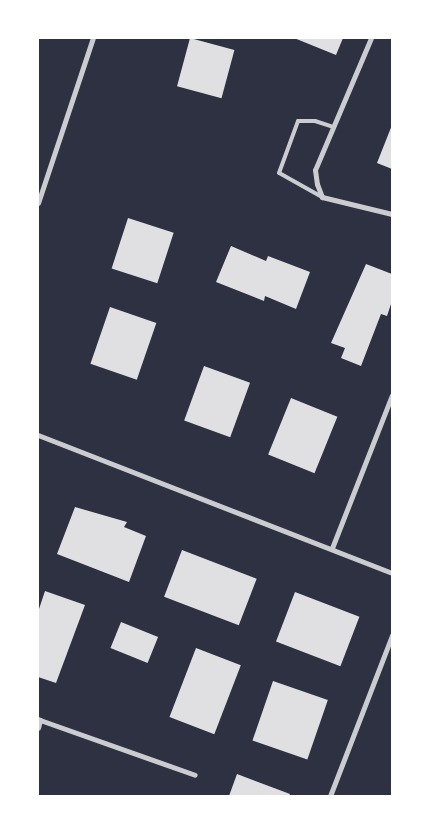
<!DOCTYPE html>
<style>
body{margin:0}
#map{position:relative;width:430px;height:834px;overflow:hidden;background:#2d3142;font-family:"PT Sans Narrow",sans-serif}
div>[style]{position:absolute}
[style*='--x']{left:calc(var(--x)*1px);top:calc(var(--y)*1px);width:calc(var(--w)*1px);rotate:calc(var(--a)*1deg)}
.building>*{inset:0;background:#e0e0e3;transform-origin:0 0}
.service>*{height:4px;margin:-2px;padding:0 2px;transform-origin:2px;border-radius:2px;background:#caccd0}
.minor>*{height:5px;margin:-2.5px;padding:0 2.5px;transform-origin:2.5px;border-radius:2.5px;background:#caccd0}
span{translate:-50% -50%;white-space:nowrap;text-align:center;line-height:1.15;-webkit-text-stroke:4px #fff;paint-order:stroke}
.frame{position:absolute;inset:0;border:39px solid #fff;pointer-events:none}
</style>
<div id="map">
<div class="building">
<i style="left:190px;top:38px;width:46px;height:50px;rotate:15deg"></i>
<i style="clip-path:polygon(294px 38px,343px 38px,336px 55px)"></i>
<i style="clip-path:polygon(392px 125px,392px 169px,377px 163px)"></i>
<i style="left:128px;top:218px;width:48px;height:53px;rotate:18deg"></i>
<i style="clip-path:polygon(231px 246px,266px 261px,268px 256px,310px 272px,296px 309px,265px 296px,264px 301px,216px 282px)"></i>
<i style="clip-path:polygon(366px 264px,392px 274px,392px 301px,387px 316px,381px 314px,361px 366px,341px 358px,345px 348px,331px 343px)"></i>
<i style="left:110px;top:307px;width:49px;height:60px;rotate:19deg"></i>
<i style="left:204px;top:366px;width:49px;height:58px;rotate:20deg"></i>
<i style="left:291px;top:398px;width:50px;height:61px;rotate:22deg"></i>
<i style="clip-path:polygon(75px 507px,127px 522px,124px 527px,146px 536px,129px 582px,57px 554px)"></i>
<i style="left:182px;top:550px;width:80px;height:50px;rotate:21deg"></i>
<i style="clip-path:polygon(45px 591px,85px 605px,56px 683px,38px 677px,38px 612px)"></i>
<i style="left:295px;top:592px;width:69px;height:53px;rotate:21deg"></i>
<i style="left:121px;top:622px;width:40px;height:28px;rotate:22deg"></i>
<i style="left:196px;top:648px;width:48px;height:74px;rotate:21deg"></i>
<i style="left:273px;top:681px;width:58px;height:63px;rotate:19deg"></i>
<i style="clip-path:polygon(237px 774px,290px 794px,289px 796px,229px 796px)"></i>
</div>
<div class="service">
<i style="--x:322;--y:197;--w:49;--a:-150.8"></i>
<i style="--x:279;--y:173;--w:55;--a:-69.9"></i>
<i style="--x:298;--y:121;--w:17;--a:0"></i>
<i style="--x:315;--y:121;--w:19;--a:18"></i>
</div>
<div class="minor">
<i style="--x:371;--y:38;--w:143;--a:113"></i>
<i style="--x:315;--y:170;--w:14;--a:82"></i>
<i style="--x:317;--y:184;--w:14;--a:69"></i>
<i style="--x:322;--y:197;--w:72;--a:13.7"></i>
<i style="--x:38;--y:203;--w:174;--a:-71.6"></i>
<i style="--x:38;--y:435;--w:380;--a:21.3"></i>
<i style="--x:332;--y:548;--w:164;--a:-68.6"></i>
<i style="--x:38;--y:719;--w:2;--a:27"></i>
<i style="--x:40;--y:720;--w:8;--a:104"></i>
<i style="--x:40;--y:720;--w:164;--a:19.5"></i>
<i style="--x:330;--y:796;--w:173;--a:-68.9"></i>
</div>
<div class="frame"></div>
</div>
